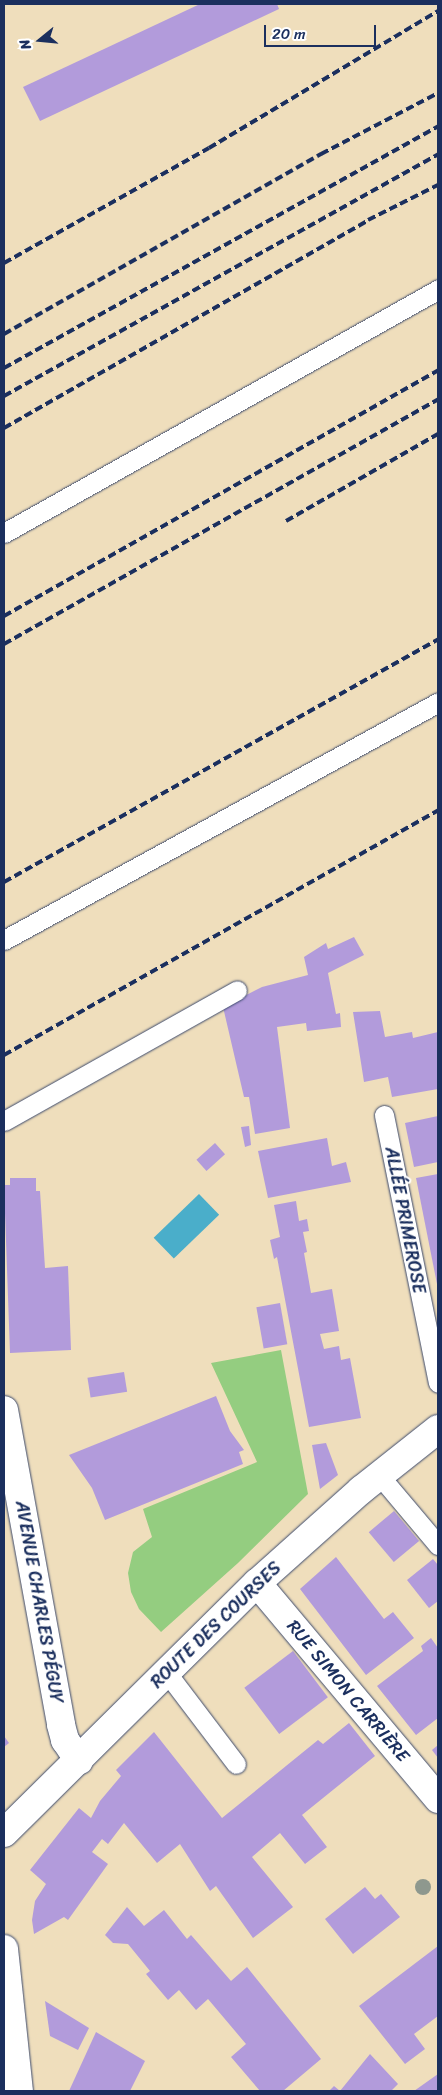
<!DOCTYPE html>
<meta charset="utf-8">
<style>
body{margin:0}
#map{position:relative;width:442px;height:2095px;overflow:hidden;background:#efdebc;font-family:Sriracha,sans-serif}
div>[style]{position:absolute}
[style*='--x']{left:calc(var(--x)*1px);top:calc(var(--y)*1px);width:calc(var(--w)*1px);rotate:calc(var(--a)*1deg)}
.green>*{inset:0;background:#94cd80}
.water>*{inset:0;background:#4aaeca;transform-origin:0 0}
.building>*{inset:0;background:#b29bdb;transform-origin:0 0}
.roads{filter:drop-shadow(0 0 1px #3b496c) drop-shadow(0 0 1px #3b496c)}
.lane>*{height:19px;margin:-9.5px;padding:0 9.5px;transform-origin:9.5px;border-radius:9.5px;background:#fff}
.street>*{height:28px;margin:-14px;padding:0 14px;transform-origin:14px;border-radius:14px;background:#fff}
.secondary>*{height:28px;margin:-14px;padding:0 14px;transform-origin:14px;border-radius:14px;background:#fff}
.rail>*{height:4px;margin-top:-2px;transform-origin:0;background:repeating-linear-gradient(90deg,#1b2f5e 0 8px,transparent 0 12px)}
.trees>*{width:16px;height:16px;margin:-8px;border-radius:50%;background:#8e988e}
span{translate:-50% -50%;white-space:nowrap;text-align:center;line-height:1.15;-webkit-text-stroke:4px #fff;paint-order:stroke}
.street-label{font-size:18px;color:#1b2f5e}
.frame{position:absolute;inset:0;border:5px solid #1b2f5e;pointer-events:none}
.north{position:absolute;left:15px;top:15px;width:50px;height:50px;-webkit-text-stroke:4px #fff;paint-order:stroke;rotate:253deg;font-size:14px;font-weight:700;line-height:20px;text-align:center;color:#1b2f5e}
.north::after{content:'';display:block;margin:auto;width:18px;height:22px;background:#1b2f5e;clip-path:polygon(50% 0,100% 100%,50% 72%,0 100%)}
.scale{position:absolute;left:264px;top:25px;width:112px;height:22px;box-sizing:border-box;border:2px solid #1b2f5e;border-top:0;padding-left:6px;font-size:15px;line-height:18px;white-space:nowrap;color:#1b2f5e;-webkit-text-stroke:4px #fff;paint-order:stroke}
</style>
<div id="map">
<div class="green">
<i style="clip-path:polygon(281px 1350px,308px 1494px,238px 1563px,161px 1632px,139px 1609px,131px 1592px,128px 1573px,133px 1552px,152px 1537px,143px 1509px,257px 1462px,211px 1363px)"></i>
</div>
<div class="water">
<i style="left:199px;top:1194px;width:29px;height:63px;rotate:46deg"></i>
</div>
<div class="building">
<i style="clip-path:polygon(200px 4px,277px 4px,279px 9px,40px 121px,23px 87px)"></i>
<i style="clip-path:polygon(354px 937px,364px 955px,328px 973px,336px 1014px,340px 1013px,341px 1027px,307px 1031px,306px 1023px,277px 1027px,290px 1128px,255px 1134px,249px 1097px,244px 1097px,223px 1007px,262px 987px,308px 975px,304px 957px,326px 943px,328px 949px)"></i>
<i style="clip-path:polygon(380px 1011px,385px 1037px,412px 1032px,413px 1038px,438px 1032px,438px 1089px,392px 1097px,388px 1077px,364px 1082px,353px 1012px)"></i>
<i style="clip-path:polygon(438px 1116px,438px 1162px,414px 1167px,405px 1123px)"></i>
<i style="clip-path:polygon(249px 1126px,251px 1145px,245px 1147px,241px 1127px)"></i>
<i style="clip-path:polygon(327px 1138px,332px 1166px,346px 1162px,351px 1182px,268px 1198px,258px 1151px)"></i>
<i style="left:215px;top:1143px;width:15px;height:25px;rotate:48deg"></i>
<i style="clip-path:polygon(438px 1174px,438px 1284px,437px 1284px,416px 1178px)"></i>
<i style="clip-path:polygon(10px 1178px,36px 1178px,36px 1191px,40px 1191px,45px 1268px,68px 1266px,71px 1350px,10px 1353px,4px 1185px,10px 1185px)"></i>
<i style="clip-path:polygon(296px 1201px,299px 1221px,307px 1219px,309px 1231px,303px 1232px,307px 1252px,304px 1253px,311px 1293px,332px 1289px,339px 1331px,320px 1334px,324px 1349px,339px 1346px,341px 1360px,350px 1358px,361px 1418px,309px 1427px,277px 1257px,274px 1259px,270px 1240px,280px 1237px,274px 1205px)"></i>
<i style="left:280px;top:1303px;width:42px;height:24px;rotate:80deg"></i>
<i style="left:124px;top:1372px;width:20px;height:37px;rotate:81deg"></i>
<i style="clip-path:polygon(216px 1396px,230px 1431px,244px 1450px,239px 1452px,243px 1464px,105px 1520px,92px 1488px,69px 1455px)"></i>
<i style="clip-path:polygon(326px 1443px,338px 1475px,320px 1489px,312px 1445px)"></i>
<i style="left:394px;top:1511px;width:39px;height:33px;rotate:50deg"></i>
<i style="clip-path:polygon(336px 1557px,384px 1619px,393px 1612px,414px 1638px,366px 1675px,300px 1589px)"></i>
<i style="clip-path:polygon(433px 1559px,438px 1565px,438px 1601px,429px 1608px,407px 1580px)"></i>
<i style="clip-path:polygon(431px 1638px,438px 1648px,438px 1718px,416px 1735px,377px 1686px,423px 1651px,421px 1646px)"></i>
<i style="left:293px;top:1651px;width:58px;height:61px;rotate:53deg"></i>
<i style="clip-path:polygon(349px 1723px,375px 1756px,302px 1815px,327px 1847px,305px 1864px,280px 1833px,252px 1857px,293px 1907px,253px 1938px,216px 1886px,210px 1891px,180px 1844px,157px 1863px,124px 1823px,108px 1844px,102px 1839px,92px 1852px,108px 1864px,68px 1920px,64px 1917px,34px 1934px,32px 1920px,35px 1901px,46px 1884px,30px 1870px,79px 1808px,91px 1818px,100px 1801px,121px 1776px,116px 1770px,154px 1732px,222px 1818px,318px 1740px,323px 1744px)"></i>
<i style="clip-path:polygon(4px 1736px,9px 1743px,4px 1747px)"></i>
<i style="clip-path:polygon(438px 1745px,438px 1758px,432px 1750px)"></i>
<i style="clip-path:polygon(365px 1887px,375px 1899px,381px 1894px,400px 1917px,353px 1954px,325px 1919px)"></i>
<i style="clip-path:polygon(127px 1907px,144px 1926px,164px 1910px,187px 1939px,191px 1935px,231px 1981px,247px 1967px,321px 2059px,283px 2091px,260px 2091px,231px 2057px,246px 2044px,208px 1999px,196px 2010px,179px 1990px,168px 2000px,146px 1974px,150px 1971px,128px 1944px,113px 1943px,105px 1935px)"></i>
<i style="clip-path:polygon(438px 1946px,438px 2016px,414px 2034px,425px 2049px,405px 2064px,359px 2006px)"></i>
<i style="clip-path:polygon(45px 2001px,89px 2028px,78px 2050px,50px 2036px)"></i>
<i style="clip-path:polygon(96px 2032px,145px 2061px,130px 2091px,69px 2091px)"></i>
<i style="clip-path:polygon(370px 2054px,398px 2084px,391px 2091px,329px 2091px,334px 2086px,340px 2091px)"></i>
<i style="clip-path:polygon(438px 2074px,438px 2091px,414px 2091px)"></i>
</div>
<div class="roads">
<div class="lane">
<i style="--x:4;--y:533;--w:498;--a:-29.3"></i>
<i style="--x:4;--y:940;--w:495;--a:-28.7"></i>
<i style="--x:384;--y:1115;--w:273;--a:78.6"></i>
<i style="--x:4;--y:1121;--w:267;--a:-29.3"></i>
<i style="--x:379;--y:1475;--w:92;--a:49.9"></i>
<i style="--x:167;--y:1673;--w:114;--a:52.8"></i>
</div>
<div class="street">
<i style="--x:4;--y:1410;--w:320;--a:79.7"></i>
<i style="--x:61;--y:1725;--w:16;--a:75"></i>
<i style="--x:65;--y:1740;--w:25;--a:56"></i>
<i style="--x:257;--y:1583;--w:282;--a:50"></i>
<i style="--x:4;--y:1949;--w:143;--a:84"></i>
</div>
<div class="secondary">
<i style="--x:4;--y:1833;--w:356;--a:-44.7"></i>
<i style="--x:257;--y:1583;--w:140;--a:-41.8"></i>
<i style="--x:361;--y:1490;--w:98;--a:-38.4"></i>
</div>
</div>
<div class="rail">
<i style="--x:4;--y:263;--w:235;--a:-29.3"></i>
<i style="--x:209;--y:148;--w:267;--a:-30.9"></i>
<i style="--x:4;--y:334;--w:365;--a:-29.6"></i>
<i style="--x:321;--y:154;--w:132;--a:-27.5"></i>
<i style="--x:4;--y:368;--w:497;--a:-29.1"></i>
<i style="--x:4;--y:396;--w:497;--a:-29.1"></i>
<i style="--x:4;--y:428;--w:419;--a:-29.7"></i>
<i style="--x:368;--y:220;--w:78;--a:-26.6"></i>
<i style="--x:286;--y:521;--w:175;--a:-29.8"></i>
<i style="--x:4;--y:616;--w:499;--a:-29.5"></i>
<i style="--x:4;--y:644;--w:498;--a:-29.4"></i>
<i style="--x:4;--y:882;--w:497;--a:-29.2"></i>
<i style="--x:4;--y:1055;--w:498;--a:-29.4"></i>
</div>
<div class="trees">
<i style="left:423px;top:1887px"></i>
</div>
<div class="street-label">
<span style="left:405px;top:1220px;rotate:79deg">ALLÉE PRIMEROSE</span>
<span style="left:39px;top:1602px;rotate:80deg">AVENUE CHARLES PÉGUY</span>
<span style="left:216px;top:1625px;rotate:-44deg">ROUTE DES COURSES</span>
<span style="left:348px;top:1691px;rotate:50deg">RUE SIMON CARRIÈRE</span>
</div>
<div class="frame"></div>
<div class="north">N</div>
<div class="scale">20 m</div>
</div>
